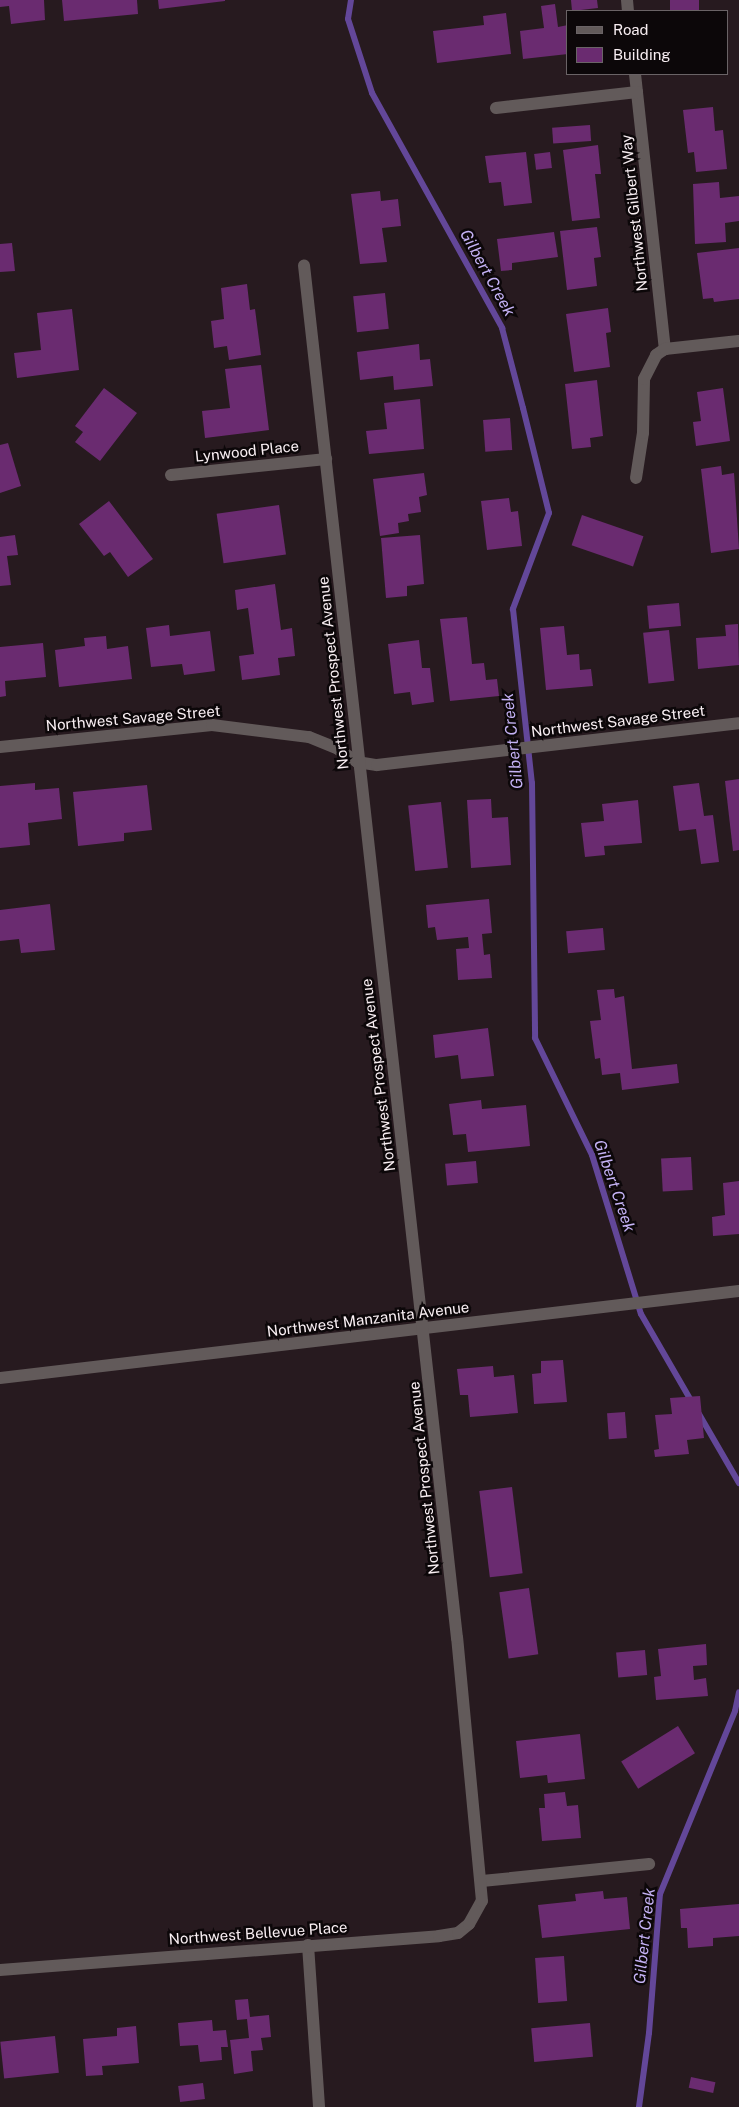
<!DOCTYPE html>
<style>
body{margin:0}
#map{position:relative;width:739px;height:2107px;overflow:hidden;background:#271a1f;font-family:"Public Sans",sans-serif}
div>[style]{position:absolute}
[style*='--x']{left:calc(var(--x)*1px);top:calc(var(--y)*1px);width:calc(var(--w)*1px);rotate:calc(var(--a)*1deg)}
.stream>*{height:6px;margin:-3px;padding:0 3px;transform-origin:3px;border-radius:3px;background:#634799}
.building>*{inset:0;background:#6a2b70;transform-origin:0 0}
.minor>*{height:12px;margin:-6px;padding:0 6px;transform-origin:6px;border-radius:6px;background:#625a5a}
span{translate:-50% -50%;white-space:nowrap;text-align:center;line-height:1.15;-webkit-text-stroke:5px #0c0709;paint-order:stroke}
.street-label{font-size:15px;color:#f8eef2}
.water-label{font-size:16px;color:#c5b2f5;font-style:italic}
.legend{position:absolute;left:566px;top:10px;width:162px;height:65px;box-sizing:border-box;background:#0c0709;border:1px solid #6a6366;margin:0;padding:6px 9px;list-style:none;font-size:15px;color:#f8eef2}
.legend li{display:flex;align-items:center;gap:10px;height:25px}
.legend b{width:25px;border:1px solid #6a6366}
</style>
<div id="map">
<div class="stream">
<i style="--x:351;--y:0;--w:19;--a:99"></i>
<i style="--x:348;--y:19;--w:78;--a:72"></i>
<i style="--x:372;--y:93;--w:269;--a:61"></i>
<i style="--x:502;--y:328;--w:83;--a:75.3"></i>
<i style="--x:523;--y:408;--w:108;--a:76.1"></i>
<i style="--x:549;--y:513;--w:103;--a:110.6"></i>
<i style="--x:513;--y:609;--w:175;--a:83.8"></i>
<i style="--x:532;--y:783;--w:255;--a:89.3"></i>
<i style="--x:535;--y:1038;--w:130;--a:64"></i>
<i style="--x:592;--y:1155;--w:166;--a:72.9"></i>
<i style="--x:641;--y:1314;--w:104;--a:60"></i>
<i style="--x:699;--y:1414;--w:80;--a:59.9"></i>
<i style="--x:639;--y:2107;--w:75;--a:-82.3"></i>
<i style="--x:649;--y:2033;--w:139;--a:-85.5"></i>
<i style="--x:660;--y:1894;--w:198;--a:-67.7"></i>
<i style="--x:735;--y:1711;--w:19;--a:-78"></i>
</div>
<div class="building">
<i style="clip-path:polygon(0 0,44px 0,45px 20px,11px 24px,9px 6px,0 7px)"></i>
<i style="clip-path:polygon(62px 0,137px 0,138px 14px,64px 21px)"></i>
<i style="clip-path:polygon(158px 0,225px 0,225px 1px,159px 9px)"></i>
<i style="clip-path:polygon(571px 0,597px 0,598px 8px,572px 11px)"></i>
<i style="left:670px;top:0;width:29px;height:11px"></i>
<i style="clip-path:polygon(555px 4px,558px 27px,568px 25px,568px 54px,523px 59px,520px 31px,544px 28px,541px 6px)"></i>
<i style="clip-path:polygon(506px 13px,511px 54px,437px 63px,433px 31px,484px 25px,483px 16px)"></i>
<i style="clip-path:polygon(713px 107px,715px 131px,723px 130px,727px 169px,696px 172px,694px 152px,688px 153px,683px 110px)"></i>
<i style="left:590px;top:125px;width:16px;height:38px;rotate:86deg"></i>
<i style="clip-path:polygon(598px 145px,601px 174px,595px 174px,600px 218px,572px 221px,563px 150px)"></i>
<i style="clip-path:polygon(526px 152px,532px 203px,504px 206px,501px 182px,489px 183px,485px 156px)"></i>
<i style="left:550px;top:152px;width:16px;height:16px;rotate:83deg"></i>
<i style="clip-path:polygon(719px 182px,720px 198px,739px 196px,739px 221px,725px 223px,726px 242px,695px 244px,693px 184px)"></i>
<i style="clip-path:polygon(380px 191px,381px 201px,398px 199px,401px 226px,382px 228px,387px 262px,360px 264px,351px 194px)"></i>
<i style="clip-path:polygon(597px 227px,601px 257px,594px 258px,597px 286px,567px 290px,560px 231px)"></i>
<i style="clip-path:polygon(554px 232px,558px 257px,512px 263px,512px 270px,501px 271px,497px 239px)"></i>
<i style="clip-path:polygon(12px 243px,15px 271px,0 272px,0 244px)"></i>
<i style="clip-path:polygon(739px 248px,739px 299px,714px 302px,713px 298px,703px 299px,697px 253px)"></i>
<i style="clip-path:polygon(247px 284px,250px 310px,255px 309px,261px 355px,229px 360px,227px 346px,214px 348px,211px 321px,224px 319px,221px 288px)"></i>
<i style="left:385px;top:293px;width:36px;height:32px;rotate:84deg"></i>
<i style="clip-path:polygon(608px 308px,611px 332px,606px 333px,610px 367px,574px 372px,566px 314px)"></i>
<i style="clip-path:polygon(72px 309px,79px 370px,17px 378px,14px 353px,41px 350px,37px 313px)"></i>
<i style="clip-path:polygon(419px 344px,420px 360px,430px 359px,433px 386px,394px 390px,393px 376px,360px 380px,357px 352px)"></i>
<i style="clip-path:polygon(261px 365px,269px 430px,205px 438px,202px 411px,230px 408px,225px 369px)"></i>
<i style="clip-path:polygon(597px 380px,603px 436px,590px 438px,591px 447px,572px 449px,565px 384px)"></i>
<i style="clip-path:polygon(104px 388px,137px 413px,100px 461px,75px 442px,83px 432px,75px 426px)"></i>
<i style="clip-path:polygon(723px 388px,730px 441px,696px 446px,693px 422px,701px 421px,697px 392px)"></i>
<i style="clip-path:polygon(420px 399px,424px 449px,369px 454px,366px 431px,387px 429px,384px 403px)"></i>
<i style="left:510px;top:418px;width:32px;height:27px;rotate:86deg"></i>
<i style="clip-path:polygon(8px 443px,21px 486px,0 493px,0 445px)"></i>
<i style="clip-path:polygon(721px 466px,722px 475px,734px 473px,739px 549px,711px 553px,701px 469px)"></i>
<i style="clip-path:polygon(424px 473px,427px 495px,419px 497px,421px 512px,408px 514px,409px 521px,398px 523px,399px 533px,380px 536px,373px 479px)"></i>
<i style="clip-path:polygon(509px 498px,511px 512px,518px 511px,522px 546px,487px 550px,481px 501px)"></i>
<i style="clip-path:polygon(109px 501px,153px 559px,128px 577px,110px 552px,104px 556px,79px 524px)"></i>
<i style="left:279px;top:505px;width:50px;height:63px;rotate:82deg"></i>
<i style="left:582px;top:515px;width:65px;height:32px;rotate:19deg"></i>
<i style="clip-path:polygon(15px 535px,18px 555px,7px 556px,11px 585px,0 586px,0 537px)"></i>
<i style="clip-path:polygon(420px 535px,424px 584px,407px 586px,407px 596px,386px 598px,381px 538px)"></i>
<i style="clip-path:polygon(275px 584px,281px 630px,292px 628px,295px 656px,278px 658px,280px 675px,242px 680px,239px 656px,254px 654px,248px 608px,237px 610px,235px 590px)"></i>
<i style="left:679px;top:603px;width:23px;height:32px;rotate:85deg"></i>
<i style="clip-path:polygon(467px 617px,472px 664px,484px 663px,486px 680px,497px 679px,499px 696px,450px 701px,440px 619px)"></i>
<i style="clip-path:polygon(738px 624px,739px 665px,698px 669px,696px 638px,726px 636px,725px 625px)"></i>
<i style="clip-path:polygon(169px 625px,170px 636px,210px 631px,215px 671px,184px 675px,182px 664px,151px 667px,146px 628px)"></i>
<i style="clip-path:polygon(564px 626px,567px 655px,579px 654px,580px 670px,591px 669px,593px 686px,546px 690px,540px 628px)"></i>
<i style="left:669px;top:630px;width:51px;height:26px;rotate:84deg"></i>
<i style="clip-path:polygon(106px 636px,107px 649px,128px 646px,132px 679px,59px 687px,55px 650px,85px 646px,84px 638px)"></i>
<i style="clip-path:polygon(419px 640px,422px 668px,430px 668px,434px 702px,412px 705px,410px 692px,394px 694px,388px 644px)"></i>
<i style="clip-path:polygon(43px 643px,46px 677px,5px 681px,6px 696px,0 697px,0 647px)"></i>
<i style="clip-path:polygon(739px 779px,739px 850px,733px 851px,725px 781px)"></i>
<i style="clip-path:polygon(35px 783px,35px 790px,59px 788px,62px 819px,28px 823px,30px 845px,0 848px,0 786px)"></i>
<i style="clip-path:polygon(699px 783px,704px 816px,713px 815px,719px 862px,701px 864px,696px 829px,679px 831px,673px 786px)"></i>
<i style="clip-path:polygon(147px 785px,152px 830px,124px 833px,124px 841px,78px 846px,73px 792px)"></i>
<i style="clip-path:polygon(491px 799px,492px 818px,508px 817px,511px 865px,471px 868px,467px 800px)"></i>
<i style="clip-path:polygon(638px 800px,642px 843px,604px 846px,605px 855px,585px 857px,581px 823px,604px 821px,602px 804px)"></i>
<i style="left:441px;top:802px;width:66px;height:33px;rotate:84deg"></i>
<i style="clip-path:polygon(489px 899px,492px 933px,482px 934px,484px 955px,490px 954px,492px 978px,458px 980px,456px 949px,469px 948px,468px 937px,437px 940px,435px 927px,428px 928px,426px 905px)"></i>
<i style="clip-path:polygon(50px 904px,55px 950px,21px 953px,19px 939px,0 941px,0 910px)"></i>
<i style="left:603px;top:928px;width:22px;height:37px;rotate:85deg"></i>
<i style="clip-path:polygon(614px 989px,615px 998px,624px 996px,632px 1069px,677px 1064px,679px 1083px,622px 1090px,620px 1073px,602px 1075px,600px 1058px,595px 1059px,590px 1021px,601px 1020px,597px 990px)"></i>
<i style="clip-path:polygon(488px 1028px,494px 1076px,461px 1079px,458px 1055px,435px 1058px,433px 1035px)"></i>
<i style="clip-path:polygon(481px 1100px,482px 1109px,526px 1105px,530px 1146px,468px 1152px,466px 1134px,453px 1135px,449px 1104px)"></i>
<i style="left:691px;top:1157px;width:33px;height:30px;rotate:87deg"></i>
<i style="left:476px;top:1161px;width:22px;height:31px;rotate:85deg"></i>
<i style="clip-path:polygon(739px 1181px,739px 1234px,713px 1236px,712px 1217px,725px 1215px,723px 1183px)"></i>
<i style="clip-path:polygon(563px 1360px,567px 1402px,534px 1404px,532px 1374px,541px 1373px,541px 1361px)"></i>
<i style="clip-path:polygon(493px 1366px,494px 1377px,514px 1375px,518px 1413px,470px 1417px,468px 1395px,460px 1395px,457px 1369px)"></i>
<i style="clip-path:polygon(700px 1396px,704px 1438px,687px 1440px,689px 1454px,655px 1457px,654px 1450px,659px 1449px,655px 1415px,672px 1414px,670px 1398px)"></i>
<i style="left:625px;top:1412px;width:26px;height:18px;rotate:86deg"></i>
<i style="left:512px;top:1487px;width:87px;height:33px;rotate:83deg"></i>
<i style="left:529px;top:1588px;width:67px;height:30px;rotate:82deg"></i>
<i style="clip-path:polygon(706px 1644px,707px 1665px,693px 1666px,694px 1680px,706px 1678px,708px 1696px,656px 1700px,654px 1677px,661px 1676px,658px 1649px)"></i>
<i style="left:645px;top:1650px;width:25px;height:29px;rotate:85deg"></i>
<i style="left:678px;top:1726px;width:32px;height:67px;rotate:58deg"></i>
<i style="clip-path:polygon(580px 1734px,585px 1779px,548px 1783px,547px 1775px,520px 1778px,516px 1741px)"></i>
<i style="clip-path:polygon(565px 1792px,567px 1806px,578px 1805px,581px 1838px,542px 1841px,539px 1808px,545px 1808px,544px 1794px)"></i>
<i style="clip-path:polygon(603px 1891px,604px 1899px,627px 1897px,630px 1929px,542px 1938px,538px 1905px,576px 1901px,575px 1894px)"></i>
<i style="clip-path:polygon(739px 1904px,739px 1936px,713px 1938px,713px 1946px,688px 1948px,687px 1928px,681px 1928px,680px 1909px)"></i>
<i style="left:564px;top:1956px;width:45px;height:29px;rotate:86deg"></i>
<i style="clip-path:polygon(248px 1999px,250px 2017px,269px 2015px,271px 2037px,261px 2038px,263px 2050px,251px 2051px,253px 2071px,234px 2074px,230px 2040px,249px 2038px,247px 2019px,237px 2020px,235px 2000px)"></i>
<i style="clip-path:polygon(212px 2020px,213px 2031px,226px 2030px,228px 2047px,221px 2047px,222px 2060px,200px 2062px,198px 2045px,180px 2046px,178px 2023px)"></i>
<i style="left:590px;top:2023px;width:34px;height:59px;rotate:85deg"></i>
<i style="clip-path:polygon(136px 2026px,139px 2063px,102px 2066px,103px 2075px,86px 2076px,83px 2039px,117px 2036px,117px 2028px)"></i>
<i style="left:55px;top:2036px;width:37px;height:55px;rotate:84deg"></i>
<i style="left:691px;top:2077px;width:25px;height:11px;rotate:12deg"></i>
<i style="left:203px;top:2083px;width:16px;height:25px;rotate:83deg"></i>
</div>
<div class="minor">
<i style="--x:627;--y:0;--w:11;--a:85"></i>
<i style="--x:635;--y:74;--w:277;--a:83.8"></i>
<i style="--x:496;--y:108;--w:142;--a:-6.5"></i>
<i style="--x:171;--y:475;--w:156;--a:-5.9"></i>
<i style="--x:636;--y:478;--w:46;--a:-81.2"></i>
<i style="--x:643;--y:433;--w:54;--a:-88.9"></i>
<i style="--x:644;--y:379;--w:27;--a:-63"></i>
<i style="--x:656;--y:355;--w:11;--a:-34"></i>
<i style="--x:665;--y:349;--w:74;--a:-6.2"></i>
<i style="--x:0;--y:747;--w:213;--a:-5.9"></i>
<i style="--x:212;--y:725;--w:98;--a:7.1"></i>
<i style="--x:309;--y:737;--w:31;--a:22"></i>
<i style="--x:338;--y:749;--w:23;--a:34"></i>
<i style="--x:357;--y:762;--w:20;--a:9"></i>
<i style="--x:377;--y:765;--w:364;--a:-6.6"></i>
<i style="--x:0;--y:1378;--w:744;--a:-6.71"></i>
<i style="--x:482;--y:1881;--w:168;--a:-5.8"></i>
<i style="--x:308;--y:1945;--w:162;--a:86.1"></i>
<i style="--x:0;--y:1970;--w:440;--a:-4.4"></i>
<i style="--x:439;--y:1936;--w:19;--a:-9"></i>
<i style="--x:458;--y:1933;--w:14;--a:-39"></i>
<i style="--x:469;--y:1924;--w:26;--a:-61"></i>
<i style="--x:482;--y:1901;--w:264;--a:-95.4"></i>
<i style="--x:457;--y:1638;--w:1381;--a:-96.36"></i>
</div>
<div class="street-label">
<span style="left:634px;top:213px;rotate:-96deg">Northwest Gilbert Way</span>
<span style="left:247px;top:451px;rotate:-6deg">Lynwood Place</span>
<span style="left:333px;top:673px;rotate:-96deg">Northwest Prospect Avenue</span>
<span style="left:133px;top:718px;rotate:-5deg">Northwest Savage Street</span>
<span style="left:618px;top:721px;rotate:-7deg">Northwest Savage Street</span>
<span style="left:378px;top:1075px;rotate:-97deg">Northwest Prospect Avenue</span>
<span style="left:368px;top:1319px;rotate:-7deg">Northwest Manzanita Avenue</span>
<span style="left:424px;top:1478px;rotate:-96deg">Northwest Prospect Avenue</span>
<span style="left:258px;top:1933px;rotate:-4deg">Northwest Bellevue Place</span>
</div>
<div class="water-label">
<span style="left:487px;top:273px;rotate:61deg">Gilbert Creek</span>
<span style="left:513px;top:741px;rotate:-96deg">Gilbert Creek</span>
<span style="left:614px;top:1186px;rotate:71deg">Gilbert Creek</span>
<span style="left:645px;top:1936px;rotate:-84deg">Gilbert Creek</span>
</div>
<ul class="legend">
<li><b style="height:6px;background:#625a5a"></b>Road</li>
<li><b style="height:14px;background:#6a2b70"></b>Building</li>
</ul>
</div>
